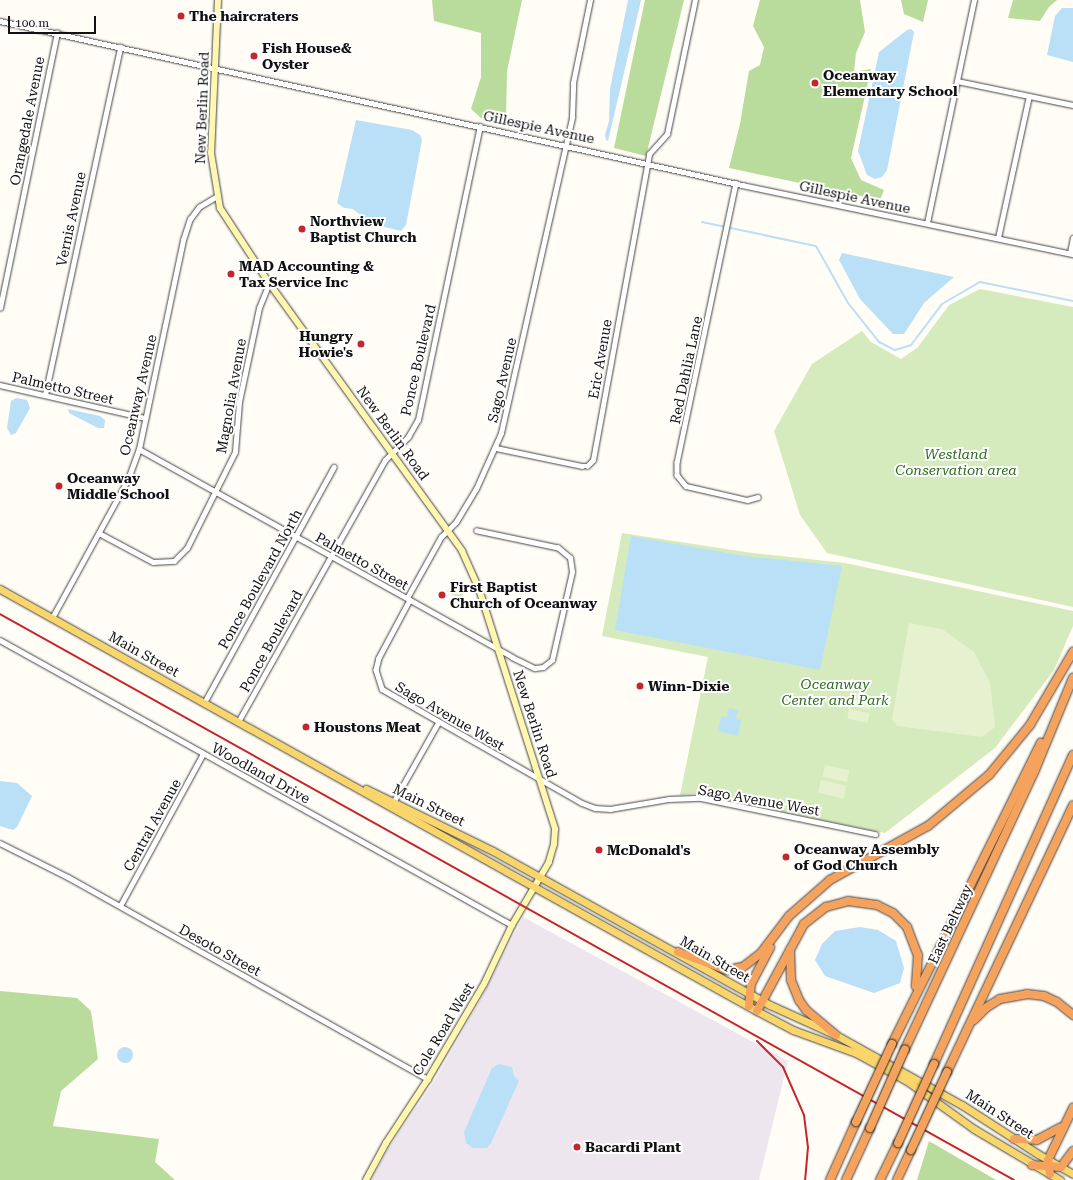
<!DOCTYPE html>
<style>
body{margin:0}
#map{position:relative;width:1073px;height:1180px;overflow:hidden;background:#fffdf5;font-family:"Roboto Serif",serif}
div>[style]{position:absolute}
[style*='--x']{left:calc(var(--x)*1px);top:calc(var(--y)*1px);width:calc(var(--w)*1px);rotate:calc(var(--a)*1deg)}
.industrial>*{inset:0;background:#eee6ef}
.green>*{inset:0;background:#d5ebbd}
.forest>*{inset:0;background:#b9dc9c}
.pitch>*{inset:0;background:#e6f2cf;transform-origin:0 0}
.water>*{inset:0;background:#b9e0f7}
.round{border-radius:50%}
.stream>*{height:2px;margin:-1px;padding:0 1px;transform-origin:1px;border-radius:1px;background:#b9e0f7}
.roads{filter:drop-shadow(0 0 1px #444) drop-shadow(0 0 1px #444)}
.street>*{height:4.5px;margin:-2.25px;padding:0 2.25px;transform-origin:2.25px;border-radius:2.25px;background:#fff}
.secondary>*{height:6px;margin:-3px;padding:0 3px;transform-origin:3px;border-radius:3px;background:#fff6b0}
.primary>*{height:7px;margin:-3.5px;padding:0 3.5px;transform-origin:3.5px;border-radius:3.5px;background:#f9d66b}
.highway>*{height:8px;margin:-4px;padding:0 4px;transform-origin:4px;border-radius:4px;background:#f5a25d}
.rail>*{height:2px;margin:-1px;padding:0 1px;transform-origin:1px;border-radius:1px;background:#c4262e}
.bridges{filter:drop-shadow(0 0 1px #222) drop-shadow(0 0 1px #222)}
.highway-bridge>*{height:8px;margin:-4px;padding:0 4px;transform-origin:4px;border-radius:4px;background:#f5a25d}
.dots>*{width:11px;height:11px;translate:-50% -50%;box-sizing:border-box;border:2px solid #fff;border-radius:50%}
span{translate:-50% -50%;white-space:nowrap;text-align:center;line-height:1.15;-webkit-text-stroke:4px #fff;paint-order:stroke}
.poi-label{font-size:14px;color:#111;font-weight:700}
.left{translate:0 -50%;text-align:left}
.right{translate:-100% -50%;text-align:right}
.street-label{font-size:14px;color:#111}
.park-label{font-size:14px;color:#2f6b1f;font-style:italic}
.scale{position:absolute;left:8px;top:16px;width:88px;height:18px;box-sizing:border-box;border:2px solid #111;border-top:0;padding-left:5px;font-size:12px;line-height:14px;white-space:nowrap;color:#111;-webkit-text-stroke:3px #fff;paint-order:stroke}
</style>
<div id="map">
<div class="industrial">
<i style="clip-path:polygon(523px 917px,788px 1061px,759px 1180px,371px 1180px,390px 1146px,435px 1080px,482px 997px)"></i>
</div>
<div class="green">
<i style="clip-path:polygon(980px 289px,1073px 307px,1073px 607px,827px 553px,800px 515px,774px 431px,812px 364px,862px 331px,871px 342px,901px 359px,918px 347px,949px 305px)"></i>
<i style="clip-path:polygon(622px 533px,752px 553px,845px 563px,1073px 611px,1073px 626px,1054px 670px,995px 748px,885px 833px,696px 794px,680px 795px,708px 657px,602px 636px)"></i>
<i style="clip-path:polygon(453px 579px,461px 583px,463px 595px,461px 599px,447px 592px)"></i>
</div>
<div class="forest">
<i style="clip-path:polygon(432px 0,522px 0,507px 71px,506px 120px,481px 118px,471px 109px,481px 77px,481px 33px,434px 21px)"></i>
<i style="clip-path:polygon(645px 0,684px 0,646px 156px,614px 148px)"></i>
<i style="clip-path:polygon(760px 0,860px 0,865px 32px,856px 53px,854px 72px,871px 69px,851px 158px,861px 180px,884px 190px,880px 200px,729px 168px,740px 124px,749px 71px,760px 65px,764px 47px,753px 26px)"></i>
<i style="clip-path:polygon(901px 0,928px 0,923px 22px,904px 14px)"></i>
<i style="clip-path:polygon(1013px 0,1057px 0,1049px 7px,1040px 21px,1008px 18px)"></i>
<i style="clip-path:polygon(0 991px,77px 998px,91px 1011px,98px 1059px,61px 1091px,53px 1126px,159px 1139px,155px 1162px,175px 1180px,0 1180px)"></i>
<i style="clip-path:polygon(929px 1141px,996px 1180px,917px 1180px)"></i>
</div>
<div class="pitch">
<i style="clip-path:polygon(909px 623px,942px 629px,974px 652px,990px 683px,995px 727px,982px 737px,897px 726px,892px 719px)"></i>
<i style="left:852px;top:696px;width:20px;height:10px;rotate:11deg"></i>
<i style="left:849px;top:709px;width:21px;height:10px;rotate:11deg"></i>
<i style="left:825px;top:765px;width:25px;height:12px;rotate:12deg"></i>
<i style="left:821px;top:780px;width:26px;height:13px;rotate:13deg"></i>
</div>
<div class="water">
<i style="clip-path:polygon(628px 0,641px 0,608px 141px,606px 140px,605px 135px,609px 121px,610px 89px)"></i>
<i style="clip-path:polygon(1062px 8px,1073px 8px,1073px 62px,1047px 55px,1055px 16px)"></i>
<i style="clip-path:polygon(911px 29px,914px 32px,887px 170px,882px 177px,875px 179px,867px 175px,858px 151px,879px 52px,907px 30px)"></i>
<i style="clip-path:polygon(356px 120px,412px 130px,420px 135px,422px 140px,406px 225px,401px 231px,372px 224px,353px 209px,344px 208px,337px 203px)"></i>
<i style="clip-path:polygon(842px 253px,954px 277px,924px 303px,904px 334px,893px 334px,860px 299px,839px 260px)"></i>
<i style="clip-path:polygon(16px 398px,27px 400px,30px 408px,16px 433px,11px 435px,7px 428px,11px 401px)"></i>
<i style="clip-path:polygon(68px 409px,100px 416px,105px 420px,104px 428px,98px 428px,69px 413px)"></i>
<i style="clip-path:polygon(631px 536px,745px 556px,842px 566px,820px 670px,615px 630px)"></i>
<i style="clip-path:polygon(729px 708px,738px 710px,736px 719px,741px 720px,738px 736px,718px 731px,721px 716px,727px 717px)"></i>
<i style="clip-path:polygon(0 781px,17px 783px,32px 796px,17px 827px,13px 830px,0 826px)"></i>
<i style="clip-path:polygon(860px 927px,878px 930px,896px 941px,904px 968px,900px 983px,874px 993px,825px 976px,815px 960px,822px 944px,835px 931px)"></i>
<i class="round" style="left:117px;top:1047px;width:16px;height:16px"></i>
<i style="clip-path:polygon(499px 1064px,512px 1067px,514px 1076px,519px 1081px,491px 1143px,487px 1148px,473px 1148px,466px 1143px,464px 1132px,492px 1068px)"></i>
</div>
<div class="stream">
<i style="--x:702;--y:222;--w:116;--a:11.9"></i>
<i style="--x:816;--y:246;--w:65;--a:60.7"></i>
<i style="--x:848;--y:303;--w:50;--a:51.5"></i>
<i style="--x:879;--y:342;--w:18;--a:27"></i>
<i style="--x:895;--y:350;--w:17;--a:-17"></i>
<i style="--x:911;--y:345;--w:51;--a:-52.9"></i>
<i style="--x:942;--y:304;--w:44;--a:-30.1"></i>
<i style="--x:980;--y:282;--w:95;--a:11.5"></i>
</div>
<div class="roads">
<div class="street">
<i style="--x:0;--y:21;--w:760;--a:12.46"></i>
<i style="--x:742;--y:185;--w:338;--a:11.8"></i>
<i style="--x:957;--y:81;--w:118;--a:11.7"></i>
<i style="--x:736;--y:183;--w:285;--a:101.9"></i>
<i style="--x:677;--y:462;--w:13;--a:90"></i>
<i style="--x:677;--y:475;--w:14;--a:51"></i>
<i style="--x:686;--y:486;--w:63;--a:12.9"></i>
<i style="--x:747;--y:500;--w:11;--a:-15"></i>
<i style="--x:927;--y:223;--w:228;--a:-78.1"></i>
<i style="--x:998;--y:238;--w:145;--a:-77.7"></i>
<i style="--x:1070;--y:253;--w:15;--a:-79"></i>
<i style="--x:0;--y:308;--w:281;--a:-78.3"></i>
<i style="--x:0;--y:385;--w:149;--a:12.8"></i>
<i style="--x:45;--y:395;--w:356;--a:-77.8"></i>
<i style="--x:496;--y:448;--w:88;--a:11.8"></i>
<i style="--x:582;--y:466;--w:5;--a:0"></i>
<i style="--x:587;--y:466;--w:8;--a:-45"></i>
<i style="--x:593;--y:460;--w:311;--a:-79.6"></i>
<i style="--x:649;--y:154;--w:27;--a:-48"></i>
<i style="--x:667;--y:134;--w:137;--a:-78.2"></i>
<i style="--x:139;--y:449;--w:427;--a:29.1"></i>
<i style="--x:512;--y:657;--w:25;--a:26"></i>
<i style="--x:535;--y:668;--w:8;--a:-7"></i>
<i style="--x:543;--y:667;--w:11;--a:-38"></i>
<i style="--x:552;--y:660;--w:90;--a:-77.2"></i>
<i style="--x:572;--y:572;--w:14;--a:-98"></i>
<i style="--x:570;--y:558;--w:16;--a:-140"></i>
<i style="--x:558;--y:548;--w:83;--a:-168.1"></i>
<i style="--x:99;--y:533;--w:61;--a:28.2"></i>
<i style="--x:153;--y:562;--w:21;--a:-3"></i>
<i style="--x:174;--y:561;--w:18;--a:-45"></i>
<i style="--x:187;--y:548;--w:107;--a:-63.4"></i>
<i style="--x:235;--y:452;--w:50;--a:-85.4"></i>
<i style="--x:239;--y:402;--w:96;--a:-78"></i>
<i style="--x:259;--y:308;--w:27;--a:-68"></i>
<i style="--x:407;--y:598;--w:70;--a:-60.9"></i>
<i style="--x:441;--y:537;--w:21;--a:-45"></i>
<i style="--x:456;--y:522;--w:39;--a:-59"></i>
<i style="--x:476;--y:489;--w:61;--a:-65.9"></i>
<i style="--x:501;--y:433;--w:324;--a:-77.3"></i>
<i style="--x:572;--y:117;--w:34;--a:-88"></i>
<i style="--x:573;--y:83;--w:85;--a:-78.4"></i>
<i style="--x:410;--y:600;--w:66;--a:118.1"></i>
<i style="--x:379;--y:658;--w:12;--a:104"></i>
<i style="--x:376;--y:670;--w:20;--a:72"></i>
<i style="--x:382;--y:689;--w:230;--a:29.7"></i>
<i style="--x:582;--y:803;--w:14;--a:21"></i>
<i style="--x:595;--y:808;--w:15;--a:4"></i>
<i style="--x:610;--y:809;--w:60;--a:-9.6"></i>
<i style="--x:669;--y:799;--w:32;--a:-2"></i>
<i style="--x:701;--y:798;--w:178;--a:11.7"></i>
<i style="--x:52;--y:618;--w:158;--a:-61.3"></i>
<i style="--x:128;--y:479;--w:32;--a:-70"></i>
<i style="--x:139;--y:449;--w:214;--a:-78.1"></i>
<i style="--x:183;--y:240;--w:22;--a:-72"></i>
<i style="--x:190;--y:219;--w:15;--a:-53"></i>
<i style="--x:199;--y:207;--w:21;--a:-31"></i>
<i style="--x:0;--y:640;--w:586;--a:29.1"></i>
<i style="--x:204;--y:703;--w:269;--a:-61.2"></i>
<i style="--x:238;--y:722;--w:300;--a:-60.7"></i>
<i style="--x:385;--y:460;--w:33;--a:-45"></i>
<i style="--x:408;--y:437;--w:20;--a:-60"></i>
<i style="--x:418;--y:420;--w:300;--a:-78.1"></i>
<i style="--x:394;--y:801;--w:90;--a:-60.6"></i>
<i style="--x:0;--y:843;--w:76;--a:26.6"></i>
<i style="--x:68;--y:877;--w:413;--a:29.3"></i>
<i style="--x:120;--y:906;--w:173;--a:-61.4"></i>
</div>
<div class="secondary">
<i style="--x:218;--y:0;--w:153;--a:92.6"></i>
<i style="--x:211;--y:153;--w:56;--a:80.7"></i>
<i style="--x:220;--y:208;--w:90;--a:56.8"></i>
<i style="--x:269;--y:283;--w:330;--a:54.2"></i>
<i style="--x:462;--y:551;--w:42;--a:65.9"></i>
<i style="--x:479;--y:589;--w:252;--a:72.4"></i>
<i style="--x:555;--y:829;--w:15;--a:94"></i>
<i style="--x:554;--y:844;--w:19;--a:106"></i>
<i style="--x:549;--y:862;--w:73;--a:120.4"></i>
<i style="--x:512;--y:925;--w:65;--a:115.4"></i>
<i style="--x:484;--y:984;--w:110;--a:120.5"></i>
<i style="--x:428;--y:1079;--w:77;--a:123.3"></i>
<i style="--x:386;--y:1143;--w:42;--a:118.4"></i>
</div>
<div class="primary">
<i style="--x:0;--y:589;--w:867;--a:29.14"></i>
<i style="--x:757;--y:1011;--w:41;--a:27.8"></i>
<i style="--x:793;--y:1030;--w:67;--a:20.1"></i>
<i style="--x:856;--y:1053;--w:58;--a:28.8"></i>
<i style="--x:907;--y:1081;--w:82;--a:35.6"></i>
<i style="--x:974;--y:1129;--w:100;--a:30.7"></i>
<i style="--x:366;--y:789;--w:141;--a:26"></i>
<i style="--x:493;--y:851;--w:317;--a:29.1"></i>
<i style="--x:770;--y:1005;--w:72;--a:24.4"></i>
<i style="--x:836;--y:1035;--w:144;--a:29.1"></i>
<i style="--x:962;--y:1105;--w:90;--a:32.8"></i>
<i style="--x:1038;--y:1154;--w:40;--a:29.7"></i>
</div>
<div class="highway">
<i style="--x:790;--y:950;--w:30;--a:88"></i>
<i style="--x:791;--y:980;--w:22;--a:68"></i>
<i style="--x:799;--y:1000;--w:12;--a:55"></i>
<i style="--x:806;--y:1010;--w:39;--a:40"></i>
<i style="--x:678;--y:952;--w:52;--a:20.2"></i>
<i style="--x:727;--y:970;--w:16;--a:-11"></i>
<i style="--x:743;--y:967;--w:23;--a:-38"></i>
<i style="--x:761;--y:953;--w:46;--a:-52.9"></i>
<i style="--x:789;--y:916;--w:55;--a:-41.3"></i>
<i style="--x:830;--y:880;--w:112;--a:-28.9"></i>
<i style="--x:928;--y:826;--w:80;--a:-39.9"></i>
<i style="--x:989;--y:775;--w:65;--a:-50.6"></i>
<i style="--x:1030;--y:725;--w:85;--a:-59.5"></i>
<i style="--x:749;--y:1006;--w:22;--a:-85"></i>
<i style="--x:751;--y:984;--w:41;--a:-62.2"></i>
<i style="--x:757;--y:1011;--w:99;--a:-61.6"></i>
<i style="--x:804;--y:924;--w:28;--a:-38"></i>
<i style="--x:826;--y:907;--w:23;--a:-15"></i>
<i style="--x:848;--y:901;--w:29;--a:8"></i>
<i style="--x:877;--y:905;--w:18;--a:27"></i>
<i style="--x:893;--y:913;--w:20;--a:45"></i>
<i style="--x:907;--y:927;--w:30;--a:69"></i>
<i style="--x:918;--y:955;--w:31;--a:94"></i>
<i style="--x:974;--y:1020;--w:18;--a:-45"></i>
<i style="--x:987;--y:1007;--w:15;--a:-32"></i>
<i style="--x:1000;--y:999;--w:27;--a:-10"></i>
<i style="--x:1027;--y:994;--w:17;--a:7"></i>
<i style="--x:1044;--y:996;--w:14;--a:25"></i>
<i style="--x:1057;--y:1002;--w:21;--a:39"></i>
<i style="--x:892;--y:1044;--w:336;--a:-63.7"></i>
<i style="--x:905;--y:1049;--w:308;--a:-65"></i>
<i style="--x:1035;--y:770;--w:100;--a:-67.6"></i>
<i style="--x:934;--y:1064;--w:339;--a:-65.8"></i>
<i style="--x:947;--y:1072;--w:295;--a:-64.7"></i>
<i style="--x:1014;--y:1139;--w:23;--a:2"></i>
<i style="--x:1037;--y:1140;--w:27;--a:-28"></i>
<i style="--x:1032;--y:1165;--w:29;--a:4"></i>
<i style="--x:1061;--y:1167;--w:20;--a:-53"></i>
<i style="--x:1050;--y:1174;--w:14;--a:-98"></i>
<i style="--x:1048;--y:1160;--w:58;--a:-64.3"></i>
<i style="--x:830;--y:1180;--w:64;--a:-65.9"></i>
<i style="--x:846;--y:1180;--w:57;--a:-65.2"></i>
<i style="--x:880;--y:1180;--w:41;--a:-64.1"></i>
<i style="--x:897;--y:1180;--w:33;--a:-65"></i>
</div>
</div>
<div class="rail">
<i style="--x:0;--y:614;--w:1161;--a:29.17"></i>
<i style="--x:757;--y:1041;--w:37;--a:45"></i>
<i style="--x:783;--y:1067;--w:52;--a:66.4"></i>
<i style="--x:804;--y:1115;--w:32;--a:83"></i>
<i style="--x:808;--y:1147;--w:33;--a:95"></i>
</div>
<div class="bridges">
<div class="highway-bridge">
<i style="--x:856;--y:1122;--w:86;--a:-65.2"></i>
<i style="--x:870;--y:1128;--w:86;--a:-66.1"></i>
<i style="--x:898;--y:1143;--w:87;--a:-65.5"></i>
<i style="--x:911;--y:1150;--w:86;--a:-65.2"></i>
</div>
</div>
<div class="dots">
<i style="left:181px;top:16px;background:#c4262e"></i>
<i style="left:254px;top:56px;background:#c4262e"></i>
<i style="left:815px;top:83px;background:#c4262e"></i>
<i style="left:302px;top:229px;background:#c4262e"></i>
<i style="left:231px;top:274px;background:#c4262e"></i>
<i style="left:361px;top:344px;background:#c4262e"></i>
<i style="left:59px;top:486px;background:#c4262e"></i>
<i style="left:442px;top:595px;background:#c4262e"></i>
<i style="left:640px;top:686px;background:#c4262e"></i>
<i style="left:306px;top:727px;background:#c4262e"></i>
<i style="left:599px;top:850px;background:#c4262e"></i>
<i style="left:786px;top:857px;background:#c4262e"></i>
<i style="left:577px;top:1147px;background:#c4262e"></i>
</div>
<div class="poi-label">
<span class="left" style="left:189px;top:16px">The haircraters</span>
<span class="left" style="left:262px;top:56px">Fish House&amp;<br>Oyster</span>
<span class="left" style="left:823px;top:83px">Oceanway<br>Elementary School</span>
<span class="left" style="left:310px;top:229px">Northview<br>Baptist Church</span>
<span class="left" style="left:239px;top:274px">MAD Accounting &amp;<br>Tax Service Inc</span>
<span class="right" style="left:353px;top:344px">Hungry<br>Howie's</span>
<span class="left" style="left:67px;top:486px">Oceanway<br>Middle School</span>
<span class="left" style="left:450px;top:595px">First Baptist<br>Church of Oceanway</span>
<span class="left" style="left:648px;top:686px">Winn-Dixie</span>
<span class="left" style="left:314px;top:727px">Houstons Meat</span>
<span class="left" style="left:794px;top:857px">Oceanway Assembly<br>of God Church</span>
<span class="left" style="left:607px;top:850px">McDonald's</span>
<span class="left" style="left:585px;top:1147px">Bacardi Plant</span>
</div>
<div class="street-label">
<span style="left:202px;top:108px;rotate:-88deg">New Berlin Road</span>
<span style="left:27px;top:121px;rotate:-79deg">Orangedale Avenue</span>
<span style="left:539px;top:127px;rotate:12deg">Gillespie Avenue</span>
<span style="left:855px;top:197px;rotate:12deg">Gillespie Avenue</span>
<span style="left:71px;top:219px;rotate:-78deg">Vernis Avenue</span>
<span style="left:600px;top:359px;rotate:-80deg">Eric Avenue</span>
<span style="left:418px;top:360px;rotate:-77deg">Ponce Boulevard</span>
<span style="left:686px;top:370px;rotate:-78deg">Red Dahlia Lane</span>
<span style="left:502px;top:380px;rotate:-77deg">Sago Avenue</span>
<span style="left:63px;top:388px;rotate:13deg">Palmetto Street</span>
<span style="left:138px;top:395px;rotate:-77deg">Oceanway Avenue</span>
<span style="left:231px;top:396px;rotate:-80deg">Magnolia Avenue</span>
<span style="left:393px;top:433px;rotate:54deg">New Berlin Road</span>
<span style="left:362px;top:561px;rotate:29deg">Palmetto Street</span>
<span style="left:260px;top:579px;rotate:-61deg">Ponce Boulevard North</span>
<span style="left:271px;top:641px;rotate:-61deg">Ponce Boulevard</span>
<span style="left:144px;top:654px;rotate:29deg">Main Street</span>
<span style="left:450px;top:716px;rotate:30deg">Sago Avenue West</span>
<span style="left:535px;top:724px;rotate:72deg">New Berlin Road</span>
<span style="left:261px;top:773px;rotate:29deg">Woodland Drive</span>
<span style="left:759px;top:800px;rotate:10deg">Sago Avenue West</span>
<span style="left:429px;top:805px;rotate:26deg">Main Street</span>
<span style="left:152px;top:825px;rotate:-61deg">Central Avenue</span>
<span style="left:950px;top:924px;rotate:-65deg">East Beltway</span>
<span style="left:220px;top:950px;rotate:29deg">Desoto Street</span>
<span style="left:715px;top:959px;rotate:30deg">Main Street</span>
<span style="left:443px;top:1029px;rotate:-59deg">Cole Road West</span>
<span style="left:1000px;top:1114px;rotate:33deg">Main Street</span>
</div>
<div class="park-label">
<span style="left:956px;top:462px">Westland<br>Conservation area</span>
<span style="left:835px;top:692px">Oceanway<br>Center and Park</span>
</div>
<div class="scale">100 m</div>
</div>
